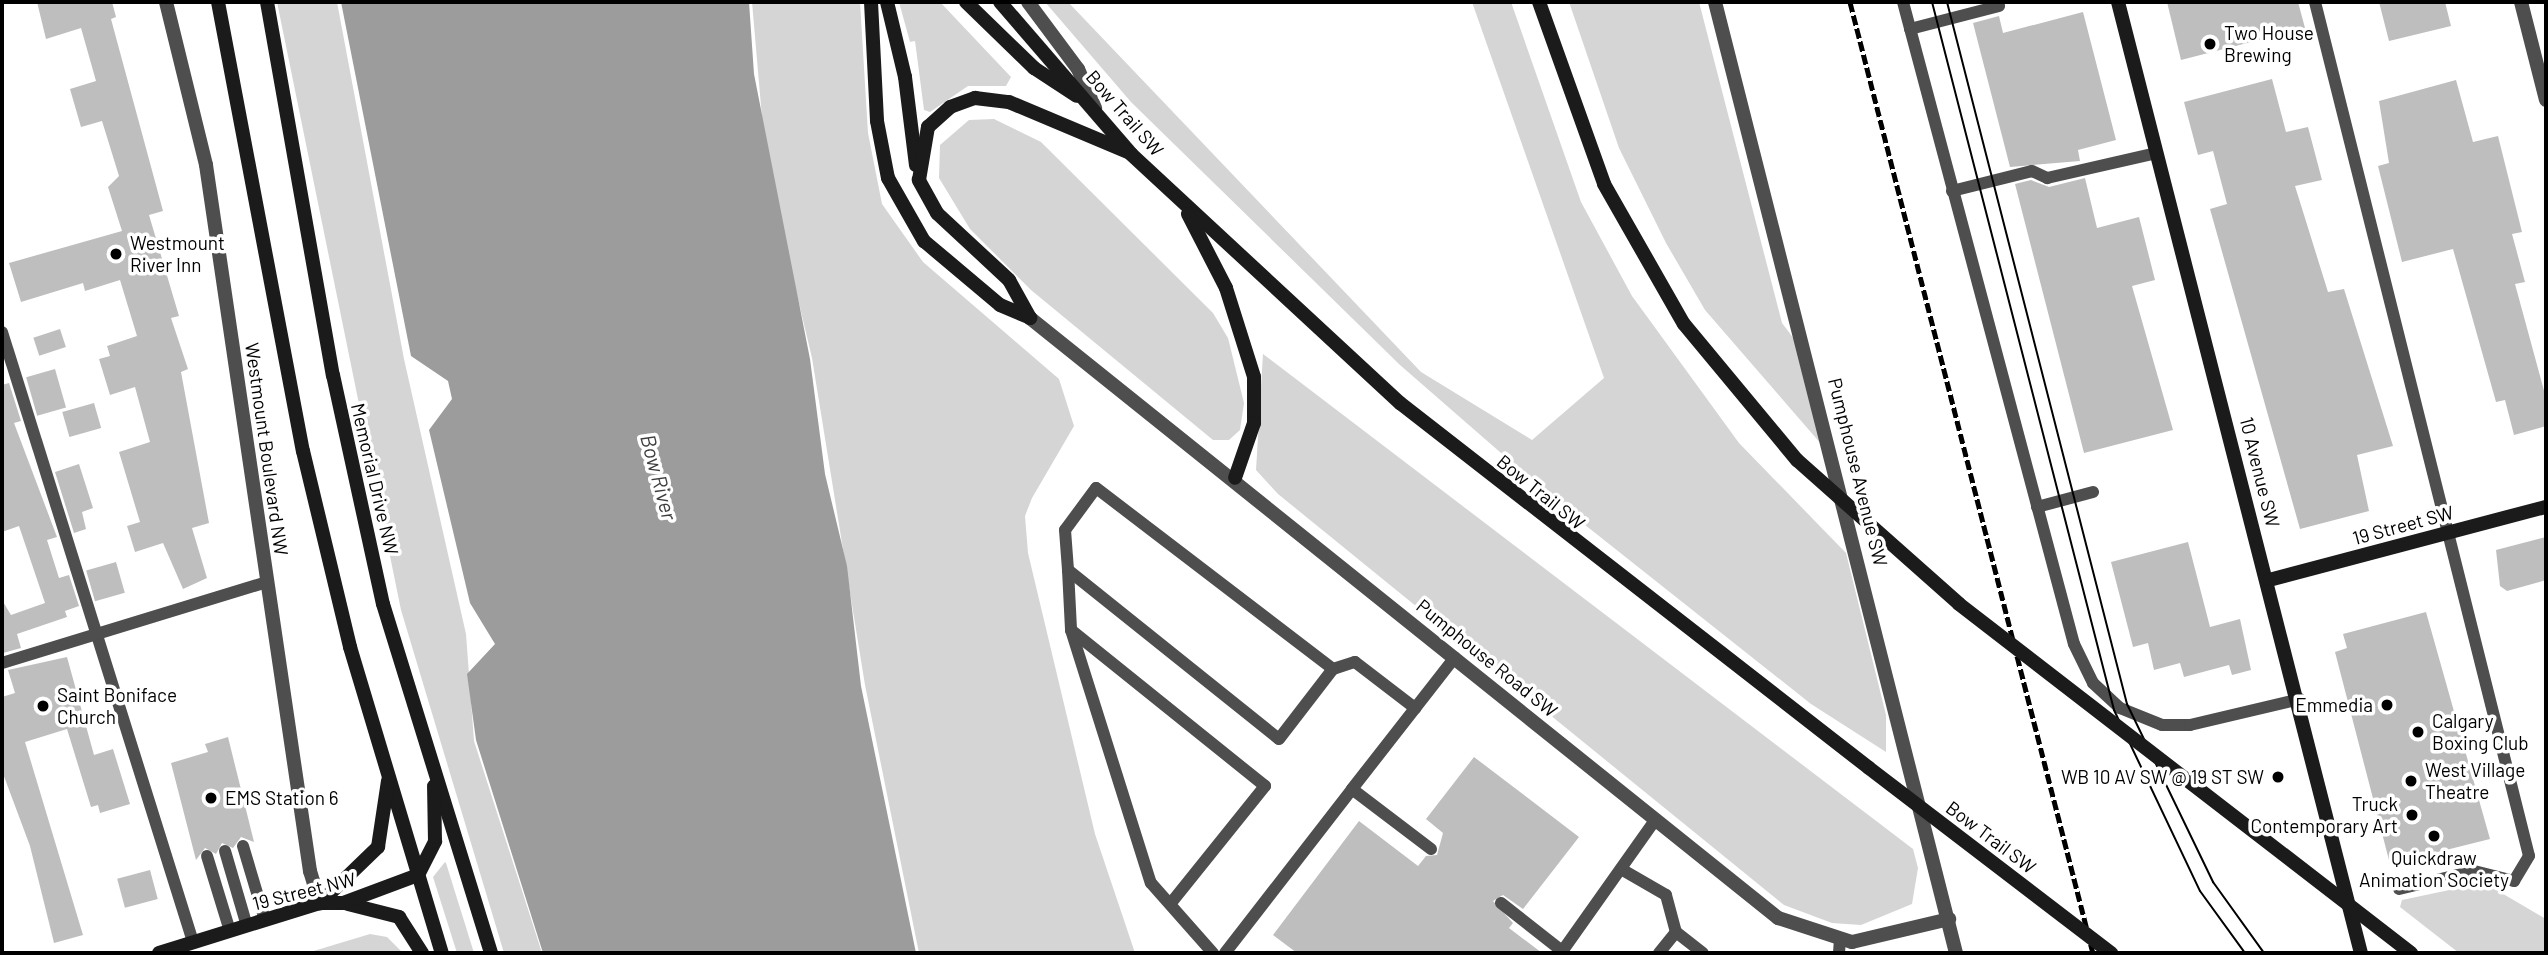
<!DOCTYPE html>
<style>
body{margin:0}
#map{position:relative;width:2548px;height:955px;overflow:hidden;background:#fff;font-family:Barlow,sans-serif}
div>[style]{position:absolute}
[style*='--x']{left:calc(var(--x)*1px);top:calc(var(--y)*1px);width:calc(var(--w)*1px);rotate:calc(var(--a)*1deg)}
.green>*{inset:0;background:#d5d5d5}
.water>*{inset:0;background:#9c9c9c}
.building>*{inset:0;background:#bebebe;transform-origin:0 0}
.lane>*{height:12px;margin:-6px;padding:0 6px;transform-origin:6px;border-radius:6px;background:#4e4e4e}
.street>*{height:14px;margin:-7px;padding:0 7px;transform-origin:7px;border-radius:7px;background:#4e4e4e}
.secondary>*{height:14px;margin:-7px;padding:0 7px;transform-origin:7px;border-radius:7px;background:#1b1b1b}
.tram>*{height:2px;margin:-1px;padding:0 1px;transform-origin:1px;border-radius:1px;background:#000}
.rail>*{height:5px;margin-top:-2.5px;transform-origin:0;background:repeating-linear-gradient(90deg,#000 0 10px,transparent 0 13.5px)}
.secondary-bridge>*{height:14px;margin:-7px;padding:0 7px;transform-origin:7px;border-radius:7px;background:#1b1b1b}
.dots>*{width:19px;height:19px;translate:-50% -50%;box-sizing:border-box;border:4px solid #fff;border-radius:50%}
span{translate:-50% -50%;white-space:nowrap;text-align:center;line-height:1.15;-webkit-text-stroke:7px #fff;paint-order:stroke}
.poi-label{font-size:19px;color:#000}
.left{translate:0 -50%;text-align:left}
.right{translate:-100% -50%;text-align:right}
.street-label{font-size:19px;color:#000}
.water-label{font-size:21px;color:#3d3d3d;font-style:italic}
.frame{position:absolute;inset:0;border:4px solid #000;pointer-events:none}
</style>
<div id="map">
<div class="green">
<i style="clip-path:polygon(277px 2px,337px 2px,404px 359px,466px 634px,474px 741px,542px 953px,504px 953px,401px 610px)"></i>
<i style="clip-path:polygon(752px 2px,860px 2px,868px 133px,882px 204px,923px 262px,1059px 379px,1074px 426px,1032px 498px,1025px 516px,1028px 553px,1095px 834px,1135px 953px,919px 953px,865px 685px,812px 358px,766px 164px)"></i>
<i style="clip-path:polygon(899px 2px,940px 2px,1011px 77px,1006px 86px,968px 86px,930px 112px,924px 110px,915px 41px,910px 42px)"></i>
<i style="clip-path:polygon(1045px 2px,1068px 2px,1421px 372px,1532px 440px,1604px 378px,1472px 2px,1511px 2px,1581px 202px,1632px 296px,1739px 443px,1846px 553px,1886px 715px,1886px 752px,1811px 704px,1570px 513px,1400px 365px,1131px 102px)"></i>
<i style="clip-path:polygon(1569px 2px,1699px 2px,1782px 323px,1794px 339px,1822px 445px,1705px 310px,1666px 243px,1619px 148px)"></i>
<i style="clip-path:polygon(994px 119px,1041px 142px,1213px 313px,1228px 338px,1244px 403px,1240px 430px,1229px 440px,1213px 440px,1031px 290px,970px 229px,939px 178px,940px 145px,969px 120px)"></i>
<i style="clip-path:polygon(1263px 354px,1913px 849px,1918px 868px,1912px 904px,1861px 925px,1832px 923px,1784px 905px,1278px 494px,1256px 470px)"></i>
<i style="clip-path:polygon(445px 862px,446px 863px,474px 953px,457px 953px,433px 877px)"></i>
<i style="clip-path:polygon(2473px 885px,2493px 888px,2546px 919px,2546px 953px,2459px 953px,2400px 907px,2402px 900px)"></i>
<i style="clip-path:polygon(370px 934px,387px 937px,403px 953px,307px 953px)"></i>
</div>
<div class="water">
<i style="clip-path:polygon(341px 2px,749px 2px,754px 74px,810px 359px,825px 474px,847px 566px,861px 686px,916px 953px,543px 953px,476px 740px,467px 674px,495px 644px,470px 603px,429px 430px,452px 399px,448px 381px,411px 356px)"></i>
</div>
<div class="building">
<i style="clip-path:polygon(37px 2px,112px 2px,116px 17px,111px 19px,163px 211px,149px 215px,179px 316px,171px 318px,188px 369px,181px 372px,209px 523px,192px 528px,207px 578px,183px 589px,163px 543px,135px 552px,127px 526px,140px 522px,119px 452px,150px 442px,135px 387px,110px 395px,99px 359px,110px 356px,107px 346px,137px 336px,120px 280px,85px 291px,83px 283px,21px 302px,9px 263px,122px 231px,108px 187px,119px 176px,102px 121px,81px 127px,70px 89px,96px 81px,81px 28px,46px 39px)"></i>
<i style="clip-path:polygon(2167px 2px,2298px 2px,2305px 28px,2181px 60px)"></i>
<i style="clip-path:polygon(2379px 2px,2445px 2px,2451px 26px,2389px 41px)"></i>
<i style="clip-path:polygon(2083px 12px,2116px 140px,2078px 150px,2080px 161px,2010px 167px,1973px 23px,1999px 16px,2003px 33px)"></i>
<i style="clip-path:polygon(2272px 79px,2286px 132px,2308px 127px,2322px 180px,2295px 186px,2328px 292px,2344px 289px,2393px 446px,2357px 455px,2369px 511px,2300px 529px,2210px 209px,2227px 204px,2213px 151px,2198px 155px,2184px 102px)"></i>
<i style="clip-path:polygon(2456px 80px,2473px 142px,2498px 136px,2522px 232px,2512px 234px,2525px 282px,2515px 284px,2546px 398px,2546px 426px,2514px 435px,2505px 400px,2496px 402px,2453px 249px,2402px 262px,2378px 166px,2389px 163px,2379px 101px)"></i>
<i style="clip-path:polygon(2085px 178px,2097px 228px,2139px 217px,2155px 280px,2132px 286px,2173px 430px,2084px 453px,2015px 184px,2031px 180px,2049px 187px)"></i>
<i style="left:60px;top:329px;width:19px;height:28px;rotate:72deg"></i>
<i style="left:55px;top:369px;width:40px;height:30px;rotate:74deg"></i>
<i style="clip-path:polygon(9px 383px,21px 421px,14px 423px,57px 537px,47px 540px,59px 578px,69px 575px,79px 606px,65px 611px,67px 617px,17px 634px,21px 648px,3px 653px,2px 600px,11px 615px,45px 603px,19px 526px,2px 532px,2px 385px)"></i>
<i style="left:94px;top:403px;width:26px;height:33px;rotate:74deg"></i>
<i style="clip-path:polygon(79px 464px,93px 508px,82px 512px,86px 529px,74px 533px,55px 472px)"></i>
<i style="clip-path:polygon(2546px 537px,2546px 580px,2507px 591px,2500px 586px,2496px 550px)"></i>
<i style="clip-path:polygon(2188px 542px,2210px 627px,2240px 619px,2251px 670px,2232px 675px,2229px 665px,2184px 677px,2180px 663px,2154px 670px,2148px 643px,2133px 647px,2111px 562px)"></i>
<i style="left:116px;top:562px;width:32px;height:31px;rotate:74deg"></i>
<i style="clip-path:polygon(2426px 612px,2490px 839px,2390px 864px,2335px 652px,2347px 648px,2343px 634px)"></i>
<i style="clip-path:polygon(67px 657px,94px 755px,113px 749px,130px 804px,100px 813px,98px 805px,91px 807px,67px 729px,25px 742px,83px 935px,54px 943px,30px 846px,2px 771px,2px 697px,15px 693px,8px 670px)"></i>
<i style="clip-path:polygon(228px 737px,254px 842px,241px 837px,233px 848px,222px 843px,216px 854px,205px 848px,196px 860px,171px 763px,208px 752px,205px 744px)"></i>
<i style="clip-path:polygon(1474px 757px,1579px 837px,1523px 909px,1503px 895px,1493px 901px,1513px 923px,1509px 928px,1542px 953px,1297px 953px,1273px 935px,1359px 821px,1418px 866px,1426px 856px,1437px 855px,1443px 833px,1426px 819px)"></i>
<i style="left:150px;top:870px;width:30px;height:34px;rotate:75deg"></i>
</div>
<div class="lane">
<i style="--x:1903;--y:2;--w:664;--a:75.09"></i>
<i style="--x:2074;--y:644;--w:43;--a:64"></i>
<i style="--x:2093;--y:683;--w:37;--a:43"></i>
<i style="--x:2120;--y:708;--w:45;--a:22"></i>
<i style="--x:2162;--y:725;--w:28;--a:0"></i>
<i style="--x:2190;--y:725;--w:113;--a:-13.3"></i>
<i style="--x:2315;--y:2;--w:880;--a:75.93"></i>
<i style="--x:2529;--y:856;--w:29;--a:121"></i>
<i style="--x:2514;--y:881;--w:41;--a:-166"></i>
<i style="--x:2474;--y:871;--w:77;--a:166.5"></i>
<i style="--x:1910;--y:29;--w:92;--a:-14.5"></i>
<i style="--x:1952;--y:191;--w:82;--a:-14"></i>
<i style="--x:2032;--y:171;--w:17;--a:25"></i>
<i style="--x:2047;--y:178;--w:113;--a:-12.8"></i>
<i style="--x:2;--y:332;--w:639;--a:72.61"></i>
<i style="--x:2037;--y:507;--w:58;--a:-15"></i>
<i style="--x:1068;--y:570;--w:270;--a:38.7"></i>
<i style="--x:1279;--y:739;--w:88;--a:-52.4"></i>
<i style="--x:1333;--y:669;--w:298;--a:-142.6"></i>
<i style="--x:1096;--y:488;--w:52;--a:126.4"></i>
<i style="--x:1065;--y:530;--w:40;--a:85.7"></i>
<i style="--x:1068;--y:570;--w:60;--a:87.1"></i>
<i style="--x:1071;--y:630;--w:265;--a:72.5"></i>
<i style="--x:1151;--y:883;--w:94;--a:48.5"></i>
<i style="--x:1071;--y:630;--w:249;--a:38.8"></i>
<i style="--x:1265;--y:786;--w:151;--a:128.8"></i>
<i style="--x:2;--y:663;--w:277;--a:-17"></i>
<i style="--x:1333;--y:669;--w:23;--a:-18"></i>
<i style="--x:1355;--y:662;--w:76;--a:37.5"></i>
<i style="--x:243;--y:846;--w:77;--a:73.4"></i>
<i style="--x:1431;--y:849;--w:99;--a:-142.8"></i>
<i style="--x:1352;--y:789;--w:167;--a:-52"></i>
<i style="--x:225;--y:851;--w:78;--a:73.7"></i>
<i style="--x:207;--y:856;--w:78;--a:73"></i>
<i style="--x:1621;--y:869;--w:52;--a:30"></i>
<i style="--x:1666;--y:895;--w:38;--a:75"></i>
<i style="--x:1501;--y:903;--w:78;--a:38.2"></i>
<i style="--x:1225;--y:953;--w:207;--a:-52.2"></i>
<i style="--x:1561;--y:953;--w:164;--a:-54.7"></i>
<i style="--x:1659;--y:953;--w:27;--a:-51"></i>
<i style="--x:1676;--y:932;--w:34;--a:38"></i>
<i style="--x:1839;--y:953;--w:13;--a:-86"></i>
</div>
<div class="street">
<i style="--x:166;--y:2;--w:168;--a:76.2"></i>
<i style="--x:206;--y:165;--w:714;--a:81.62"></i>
<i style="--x:310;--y:871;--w:34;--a:73"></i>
<i style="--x:1028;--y:2;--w:84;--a:53.3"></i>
<i style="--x:1078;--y:69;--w:43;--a:66.4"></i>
<i style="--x:1715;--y:2;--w:981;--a:75.78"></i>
<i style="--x:2521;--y:2;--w:101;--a:75.7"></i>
<i style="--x:1030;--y:318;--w:959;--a:38.73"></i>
<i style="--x:1778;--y:918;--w:78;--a:18"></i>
<i style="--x:1852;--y:942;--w:100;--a:-13.3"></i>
</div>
<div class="secondary">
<i style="--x:218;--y:2;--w:457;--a:79.3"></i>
<i style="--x:303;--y:451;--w:202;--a:76.5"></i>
<i style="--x:350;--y:647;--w:320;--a:73.3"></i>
<i style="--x:267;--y:2;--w:379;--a:80"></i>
<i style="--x:333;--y:375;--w:234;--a:77.7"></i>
<i style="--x:383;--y:604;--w:365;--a:72.8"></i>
<i style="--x:871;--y:2;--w:119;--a:87.1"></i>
<i style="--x:877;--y:121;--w:58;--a:79.1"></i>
<i style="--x:888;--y:178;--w:73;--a:60.3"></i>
<i style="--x:924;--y:241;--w:99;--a:40.1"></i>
<i style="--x:1000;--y:305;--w:33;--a:23"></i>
<i style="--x:887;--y:2;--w:77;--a:76.5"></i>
<i style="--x:905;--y:77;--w:89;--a:82.9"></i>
<i style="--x:966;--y:2;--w:95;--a:44.1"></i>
<i style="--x:1034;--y:68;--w:51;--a:33.1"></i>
<i style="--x:1000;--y:2;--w:201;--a:49.2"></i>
<i style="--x:1131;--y:154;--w:367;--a:42.8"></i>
<i style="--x:1400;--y:403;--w:594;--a:37.89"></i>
<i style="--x:1539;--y:2;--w:193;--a:70.3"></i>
<i style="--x:1604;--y:184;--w:161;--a:60.3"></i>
<i style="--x:1684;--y:324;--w:177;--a:50.3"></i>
<i style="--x:2118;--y:2;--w:982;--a:75.67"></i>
<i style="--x:1188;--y:214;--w:83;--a:62.8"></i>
<i style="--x:1226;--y:288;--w:93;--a:72.5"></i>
<i style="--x:1254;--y:377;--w:46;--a:90"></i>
<i style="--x:1254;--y:423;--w:58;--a:109.1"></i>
<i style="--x:1030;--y:318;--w:43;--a:-118.9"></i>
<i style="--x:1009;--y:280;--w:98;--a:-137.1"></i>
<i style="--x:937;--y:213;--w:38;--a:-119"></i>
<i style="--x:919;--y:180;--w:54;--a:-80.4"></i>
<i style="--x:928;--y:127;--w:30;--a:-42"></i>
<i style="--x:950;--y:107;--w:27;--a:-20"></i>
<i style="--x:975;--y:98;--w:34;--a:7"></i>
<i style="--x:1009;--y:102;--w:129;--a:22.8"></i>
<i style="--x:2269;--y:580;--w:286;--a:-14.8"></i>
<i style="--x:418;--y:875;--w:38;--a:-63"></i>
<i style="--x:435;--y:841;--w:55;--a:-91"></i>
<i style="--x:320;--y:903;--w:81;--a:-44"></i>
<i style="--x:378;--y:847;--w:67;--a:-81.4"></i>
<i style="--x:348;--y:904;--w:53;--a:14.3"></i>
<i style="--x:399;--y:917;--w:43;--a:57.4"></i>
<i style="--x:159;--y:953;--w:169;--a:-17.3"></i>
<i style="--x:320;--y:903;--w:23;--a:0"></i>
<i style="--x:343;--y:903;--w:80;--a:-20.5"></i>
</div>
<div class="tram">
<i style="--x:1932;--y:2;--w:731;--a:75.58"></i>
<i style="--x:2114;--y:710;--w:200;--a:64.6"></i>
<i style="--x:2200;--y:891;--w:77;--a:54"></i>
<i style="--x:1947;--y:2;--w:725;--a:75.62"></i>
<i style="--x:2127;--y:704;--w:198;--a:64.2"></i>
<i style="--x:2213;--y:882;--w:87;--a:54.3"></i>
</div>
<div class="rail">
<i style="--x:1850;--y:2;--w:982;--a:75.67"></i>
</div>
<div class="secondary-bridge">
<i style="--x:1797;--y:460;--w:217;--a:41.6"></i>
<i style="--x:1959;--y:604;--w:571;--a:37.67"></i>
<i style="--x:1869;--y:768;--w:305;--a:37.4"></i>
</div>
<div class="dots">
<i style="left:2210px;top:44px;background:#000"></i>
<i style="left:116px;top:254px;background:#000"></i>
<i style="left:2387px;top:705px;background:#000"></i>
<i style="left:43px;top:706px;background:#000"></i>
<i style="left:2418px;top:732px;background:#000"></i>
<i style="left:2278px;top:777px;background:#000"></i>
<i style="left:2411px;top:781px;background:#000"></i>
<i style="left:211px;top:798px;background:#000"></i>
<i style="left:2412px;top:815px;background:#000"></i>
<i style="left:2434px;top:836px;background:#000"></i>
</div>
<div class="poi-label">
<span class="left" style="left:2224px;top:44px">Two House<br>Brewing</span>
<span class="left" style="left:130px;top:254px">Westmount<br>River Inn</span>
<span class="left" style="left:57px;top:706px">Saint Boniface<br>Church</span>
<span class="right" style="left:2373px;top:705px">Emmedia</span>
<span class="left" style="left:2432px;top:732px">Calgary<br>Boxing Club</span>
<span class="left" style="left:2425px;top:781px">West Village<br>Theatre</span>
<span class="right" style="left:2264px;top:777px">WB 10 AV SW @ 19 ST SW</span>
<span class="left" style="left:225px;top:798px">EMS Station 6</span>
<span class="right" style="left:2398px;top:815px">Truck<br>Contemporary Art</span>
<span style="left:2434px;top:869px">Quickdraw<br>Animation Society</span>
</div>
<div class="street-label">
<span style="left:1125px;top:113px;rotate:49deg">Bow Trail SW</span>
<span style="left:267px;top:449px;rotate:82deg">Westmount Boulevard NW</span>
<span style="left:1858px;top:472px;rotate:76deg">Pumphouse Avenue SW</span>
<span style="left:2260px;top:472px;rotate:76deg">10 Avenue SW</span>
<span style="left:375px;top:479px;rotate:77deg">Memorial Drive NW</span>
<span style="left:1541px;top:492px;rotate:39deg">Bow Trail SW</span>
<span style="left:2403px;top:525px;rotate:-15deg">19 Street SW</span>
<span style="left:1487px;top:658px;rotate:39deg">Pumphouse Road SW</span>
<span style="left:1991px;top:837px;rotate:37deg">Bow Trail SW</span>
<span style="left:304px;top:891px;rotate:-14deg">19 Street NW</span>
</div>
<div class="water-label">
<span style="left:659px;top:477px;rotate:75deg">Bow River</span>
</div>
<div class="frame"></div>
</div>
